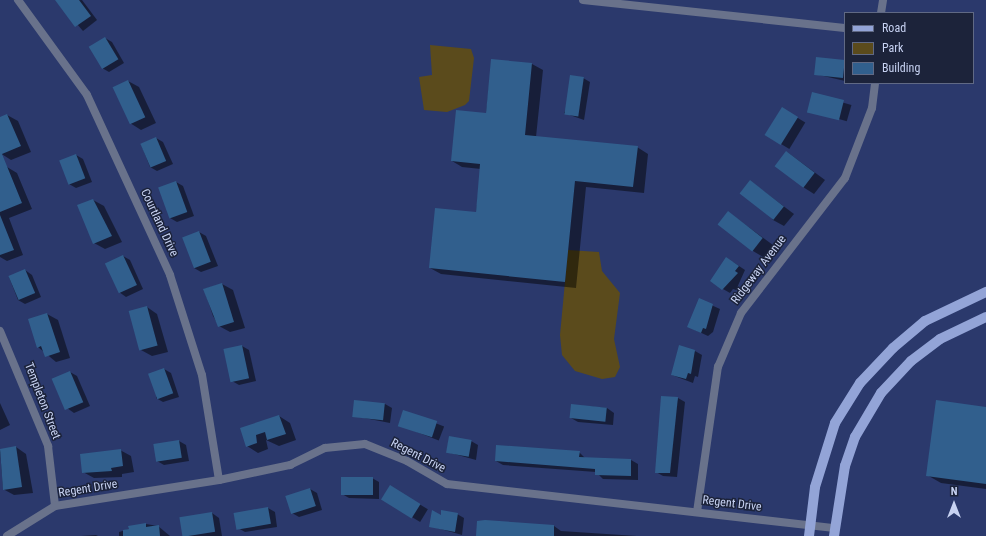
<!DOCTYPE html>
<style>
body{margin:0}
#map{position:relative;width:986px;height:536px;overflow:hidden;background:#2b396c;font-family:"Roboto Condensed",sans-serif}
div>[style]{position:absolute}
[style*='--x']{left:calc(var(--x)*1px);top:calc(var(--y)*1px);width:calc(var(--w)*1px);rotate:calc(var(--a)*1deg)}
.green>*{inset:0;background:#5b4b1c}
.shadow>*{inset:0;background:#0007;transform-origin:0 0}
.building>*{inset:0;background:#315f8d;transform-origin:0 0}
.minor>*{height:8px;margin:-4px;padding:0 4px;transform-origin:4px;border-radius:4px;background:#69728b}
.primary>*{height:10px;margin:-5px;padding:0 5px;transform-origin:5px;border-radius:5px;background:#93a4d7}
span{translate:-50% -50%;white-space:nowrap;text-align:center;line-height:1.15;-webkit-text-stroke:3px #1c233a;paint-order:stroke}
.street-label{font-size:12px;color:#c7d2f2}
.legend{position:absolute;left:844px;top:12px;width:130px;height:72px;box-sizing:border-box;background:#1c233a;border:1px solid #606984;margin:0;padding:5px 7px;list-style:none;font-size:12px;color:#c7d2f2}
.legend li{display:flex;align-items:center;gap:8px;height:20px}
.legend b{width:20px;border:1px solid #606984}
.north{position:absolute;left:934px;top:484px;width:40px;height:40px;-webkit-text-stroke:3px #1c233a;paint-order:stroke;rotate:0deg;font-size:11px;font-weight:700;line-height:16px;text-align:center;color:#c7d2f2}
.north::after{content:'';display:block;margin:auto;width:14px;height:18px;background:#c7d2f2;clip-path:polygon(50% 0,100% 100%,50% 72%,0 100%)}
</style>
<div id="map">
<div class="green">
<i style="clip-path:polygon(430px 45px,471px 49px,474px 58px,469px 101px,465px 105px,447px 112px,424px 110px,419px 77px,432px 75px)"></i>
<i style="clip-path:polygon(568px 250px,599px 252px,602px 271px,620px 293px,614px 339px,620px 367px,615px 377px,602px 379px,575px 371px,562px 355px,560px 335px)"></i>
</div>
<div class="shadow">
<i style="clip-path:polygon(82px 0,97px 20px,83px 31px,57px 1px)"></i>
<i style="clip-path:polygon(105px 38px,112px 42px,124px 63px,109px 72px,102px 68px)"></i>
<i style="clip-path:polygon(492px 60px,532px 64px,543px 70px,536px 137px,637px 147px,648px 154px,644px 193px,586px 187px,576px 288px,441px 274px,430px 268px,476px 213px,481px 169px,462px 167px,452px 161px,486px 114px)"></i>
<i style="clip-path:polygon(845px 61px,845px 81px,815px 74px)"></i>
<i style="clip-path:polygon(583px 78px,590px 82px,584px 120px,564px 113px)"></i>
<i style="clip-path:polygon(128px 81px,139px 87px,156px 123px,141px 130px,130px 123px)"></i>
<i style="left:813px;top:94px;width:40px;height:17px;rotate:16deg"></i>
<i style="left:783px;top:109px;width:26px;height:31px;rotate:31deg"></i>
<i style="clip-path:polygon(7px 115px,18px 121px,31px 152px,11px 160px,0 153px,0 118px)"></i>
<i style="clip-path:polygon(156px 138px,163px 142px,173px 164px,157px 171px,150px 167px,141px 144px)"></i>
<i style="clip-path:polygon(787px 152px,825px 180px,814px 194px,803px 187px)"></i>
<i style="clip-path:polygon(76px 155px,83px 159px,92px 182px,76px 188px,69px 184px)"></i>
<i style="clip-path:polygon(7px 167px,17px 173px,32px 209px,9px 218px,23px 255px,7px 261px,0 257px,0 170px)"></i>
<i style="clip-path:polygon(750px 181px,794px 214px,784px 226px,773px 220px)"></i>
<i style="clip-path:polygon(176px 182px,183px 186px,194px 216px,177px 222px,170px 218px)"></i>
<i style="clip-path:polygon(93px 200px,104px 206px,122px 242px,105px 249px,94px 243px)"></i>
<i style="clip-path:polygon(728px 212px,773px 245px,763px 257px,753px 251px)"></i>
<i style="clip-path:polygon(199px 232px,206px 236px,218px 266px,201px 272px,194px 268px)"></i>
<i style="clip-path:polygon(123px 256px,130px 260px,143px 289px,126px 297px,119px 292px)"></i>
<i style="clip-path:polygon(733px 262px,745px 270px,736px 290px,733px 289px,730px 293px,723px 289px)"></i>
<i style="clip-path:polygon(25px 270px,32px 275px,41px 297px,25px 304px,18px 300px,9px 277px)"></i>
<i style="clip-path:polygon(222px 284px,233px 290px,245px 328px,230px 332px,219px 326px,213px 316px,204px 289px)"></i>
<i style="clip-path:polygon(700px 300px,720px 309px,713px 332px,708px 336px,695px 330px)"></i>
<i style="clip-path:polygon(147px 307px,157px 314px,168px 352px,152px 356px,141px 350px)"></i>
<i style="clip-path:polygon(47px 314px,58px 320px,70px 358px,56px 362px,38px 347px)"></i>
<i style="clip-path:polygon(242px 346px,249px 350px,256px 381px,239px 385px,232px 381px)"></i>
<i style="clip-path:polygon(695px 351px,702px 355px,698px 377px,695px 376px,693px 383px,672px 375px)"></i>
<i style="clip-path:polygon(164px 369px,171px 373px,179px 397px,163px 402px,156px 398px)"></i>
<i style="clip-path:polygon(70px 372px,77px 376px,90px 406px,74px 413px,67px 408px)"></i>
<i style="clip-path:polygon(678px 398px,685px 402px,677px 477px,663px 476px,656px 472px)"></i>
<i style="clip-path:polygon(0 403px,10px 425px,0 430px)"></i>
<i style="clip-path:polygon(385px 404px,392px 408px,390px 423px,354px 416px)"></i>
<i style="clip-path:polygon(572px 405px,607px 408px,614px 413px,613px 425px,578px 422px,571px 418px)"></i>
<i style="clip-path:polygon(986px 408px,986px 489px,941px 483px,927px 475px)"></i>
<i style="left:404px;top:411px;width:43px;height:15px;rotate:21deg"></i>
<i style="clip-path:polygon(279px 416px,290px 423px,296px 440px,279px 446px,266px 440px,268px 449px,258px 453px,247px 446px,241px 429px)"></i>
<i style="clip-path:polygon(179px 441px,186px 445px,189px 461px,164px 465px,157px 461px)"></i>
<i style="clip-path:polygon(471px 441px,478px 445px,476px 460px,447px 452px)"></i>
<i style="clip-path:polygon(16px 447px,26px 454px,33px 493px,14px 495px,3px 489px,0 450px)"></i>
<i style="clip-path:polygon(120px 450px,131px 456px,134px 472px,122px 474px,122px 477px,94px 478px,83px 472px)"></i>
<i style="clip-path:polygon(579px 452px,586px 459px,631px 460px,638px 464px,638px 480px,603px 479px,596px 472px,503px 465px,496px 461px)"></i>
<i style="clip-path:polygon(372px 478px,379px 482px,379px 499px,349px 498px,342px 494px)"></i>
<i style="left:391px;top:487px;width:43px;height:15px;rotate:31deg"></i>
<i style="clip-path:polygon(310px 489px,317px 493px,322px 510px,299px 517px,292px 513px)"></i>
<i style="clip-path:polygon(268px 508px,275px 512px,277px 527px,245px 532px,238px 528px)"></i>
<i style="clip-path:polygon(212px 513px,219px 518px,222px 536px,183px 536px,181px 518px)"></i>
<i style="clip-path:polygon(457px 514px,464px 518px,462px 535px,430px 526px,441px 517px)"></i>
<i style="clip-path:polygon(478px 522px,554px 526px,561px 531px,637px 536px,477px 536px)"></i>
<i style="clip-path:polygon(146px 524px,158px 526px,170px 536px,119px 536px,119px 532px)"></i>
<i style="clip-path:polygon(96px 535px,98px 536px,81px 536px)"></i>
</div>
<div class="building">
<i style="clip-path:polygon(55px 0,79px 0,91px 16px,75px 27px)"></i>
<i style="left:105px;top:37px;width:26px;height:19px;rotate:59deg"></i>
<i style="left:816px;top:57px;width:29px;height:18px;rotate:6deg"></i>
<i style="clip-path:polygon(491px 59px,532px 63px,525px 135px,638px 146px,633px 187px,575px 181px,565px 282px,429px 268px,435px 208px,476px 212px,480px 164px,451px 161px,456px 110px,486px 113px)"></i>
<i style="left:570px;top:75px;width:14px;height:40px;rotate:8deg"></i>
<i style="left:128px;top:80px;width:41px;height:17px;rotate:65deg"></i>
<i style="left:812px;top:92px;width:33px;height:21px;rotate:14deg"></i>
<i style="left:782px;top:107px;width:19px;height:33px;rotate:32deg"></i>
<i style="clip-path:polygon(7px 114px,21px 146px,2px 154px,22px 203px,0 212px,0 117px)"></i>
<i style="left:156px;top:137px;width:26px;height:17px;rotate:67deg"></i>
<i style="left:786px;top:151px;width:36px;height:19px;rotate:37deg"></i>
<i style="left:76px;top:154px;width:26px;height:18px;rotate:69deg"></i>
<i style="left:750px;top:180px;width:43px;height:17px;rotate:38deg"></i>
<i style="left:176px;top:181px;width:33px;height:19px;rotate:70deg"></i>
<i style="clip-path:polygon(93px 199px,112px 236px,93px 244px,77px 205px)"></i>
<i style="left:728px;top:211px;width:44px;height:17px;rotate:38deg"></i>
<i style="clip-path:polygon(0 215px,14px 250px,0 255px)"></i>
<i style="left:199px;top:231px;width:33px;height:18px;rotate:69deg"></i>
<i style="left:123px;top:255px;width:33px;height:20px;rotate:65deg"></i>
<i style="clip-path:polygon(726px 257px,739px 266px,735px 271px,738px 273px,722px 290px,710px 281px)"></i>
<i style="left:25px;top:269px;width:26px;height:18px;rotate:67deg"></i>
<i style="clip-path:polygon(222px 283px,234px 322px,218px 327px,203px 289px)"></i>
<i style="clip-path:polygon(699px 298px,713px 304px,706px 329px,703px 328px,701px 333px,687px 327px)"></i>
<i style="left:147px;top:306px;width:41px;height:19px;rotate:75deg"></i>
<i style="clip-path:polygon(47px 313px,60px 352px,45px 357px,41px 346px,37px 348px,28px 319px)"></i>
<i style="left:242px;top:345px;width:34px;height:19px;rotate:78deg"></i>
<i style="clip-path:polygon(679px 345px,695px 350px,691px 374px,688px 373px,686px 379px,671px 375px)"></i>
<i style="left:164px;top:368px;width:27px;height:17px;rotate:70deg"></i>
<i style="left:70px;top:371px;width:34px;height:20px;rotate:67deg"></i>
<i style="clip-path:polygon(661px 396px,678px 397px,670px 473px,655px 473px)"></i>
<i style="left:354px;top:400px;width:31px;height:17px;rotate:6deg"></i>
<i style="clip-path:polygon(936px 400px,986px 407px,986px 484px,926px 476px)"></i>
<i style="left:571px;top:404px;width:36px;height:14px;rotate:6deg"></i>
<i style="left:403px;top:410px;width:36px;height:17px;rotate:18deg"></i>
<i style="clip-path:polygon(279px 415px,286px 434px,267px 440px,265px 432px,256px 435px,257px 443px,246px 447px,240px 428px)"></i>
<i style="left:449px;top:436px;width:23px;height:17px;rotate:10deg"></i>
<i style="left:179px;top:440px;width:18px;height:26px;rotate:81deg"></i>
<i style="clip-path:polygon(496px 445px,580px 451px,579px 457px,631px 459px,631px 476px,595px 475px,595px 469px,495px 461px)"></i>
<i style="clip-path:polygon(16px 446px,22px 487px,3px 490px,0 449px)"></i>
<i style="clip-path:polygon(121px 449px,123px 466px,111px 468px,112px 471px,82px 473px,80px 454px)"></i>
<i style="left:341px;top:477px;width:32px;height:18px"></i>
<i style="left:390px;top:485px;width:36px;height:17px;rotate:32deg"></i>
<i style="left:310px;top:488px;width:19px;height:26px;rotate:72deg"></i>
<i style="left:268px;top:507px;width:17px;height:35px;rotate:80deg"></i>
<i style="clip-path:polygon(432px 510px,441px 515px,441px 510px,458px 513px,455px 532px,429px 527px)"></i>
<i style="left:212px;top:512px;width:20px;height:33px;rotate:81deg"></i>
<i style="clip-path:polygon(485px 520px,554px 525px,554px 536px,476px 536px,477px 521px)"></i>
<i style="clip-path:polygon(146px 523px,146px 527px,159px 525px,160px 536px,123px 536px,123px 530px,129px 529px,128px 526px)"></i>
</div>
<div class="minor">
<i style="--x:18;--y:0;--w:117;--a:54"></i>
<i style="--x:87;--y:95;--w:198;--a:65.2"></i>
<i style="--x:170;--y:275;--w:105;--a:72.3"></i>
<i style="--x:202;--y:375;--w:106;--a:80.8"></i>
<i style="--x:583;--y:0;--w:263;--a:6.1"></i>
<i style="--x:881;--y:13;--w:13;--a:-81"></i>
<i style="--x:0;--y:331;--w:125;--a:67.3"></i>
<i style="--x:48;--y:446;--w:60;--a:83.3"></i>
<i style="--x:697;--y:512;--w:147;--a:-81.8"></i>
<i style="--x:718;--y:367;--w:59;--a:-66.9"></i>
<i style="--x:741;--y:313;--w:170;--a:-52.4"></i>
<i style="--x:845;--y:178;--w:75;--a:-68.9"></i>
<i style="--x:872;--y:108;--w:25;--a:-83"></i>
<i style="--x:7;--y:536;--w:57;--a:-32"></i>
<i style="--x:55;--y:506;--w:166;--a:-9"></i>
<i style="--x:219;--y:480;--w:73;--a:-11.9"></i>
<i style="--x:290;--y:465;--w:39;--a:-26"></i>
<i style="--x:325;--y:448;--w:40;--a:-5.7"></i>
<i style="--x:365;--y:444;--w:45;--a:22"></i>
<i style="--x:407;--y:461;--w:46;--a:29.9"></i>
<i style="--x:447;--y:484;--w:390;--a:6.5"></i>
</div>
<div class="primary">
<i style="--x:809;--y:536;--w:49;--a:-83"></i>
<i style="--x:815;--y:487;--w:67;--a:-72.6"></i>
<i style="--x:835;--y:423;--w:47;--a:-58"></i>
<i style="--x:860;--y:383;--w:48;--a:-46.7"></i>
<i style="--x:893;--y:348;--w:42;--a:-40.2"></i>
<i style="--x:925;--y:321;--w:68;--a:-25.4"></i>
<i style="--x:834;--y:536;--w:71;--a:-81.1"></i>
<i style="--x:845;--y:466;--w:31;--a:-71"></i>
<i style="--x:855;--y:437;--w:51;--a:-59.4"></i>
<i style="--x:881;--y:393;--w:44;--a:-46.8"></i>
<i style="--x:911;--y:361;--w:36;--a:-37"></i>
<i style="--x:940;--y:339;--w:51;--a:-25.6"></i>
</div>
<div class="street-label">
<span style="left:159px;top:223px;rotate:65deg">Courtland Drive</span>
<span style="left:759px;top:270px;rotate:-53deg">Ridgeway Avenue</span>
<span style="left:42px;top:401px;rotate:69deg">Templeton Street</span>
<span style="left:418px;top:456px;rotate:27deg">Regent Drive</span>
<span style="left:88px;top:489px;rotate:-9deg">Regent Drive</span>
<span style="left:732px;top:504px;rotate:7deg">Regent Drive</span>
</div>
<ul class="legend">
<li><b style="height:5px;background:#93a4d7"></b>Road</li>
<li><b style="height:11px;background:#5b4b1c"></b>Park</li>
<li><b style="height:11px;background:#315f8d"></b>Building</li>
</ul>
<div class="north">N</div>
</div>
